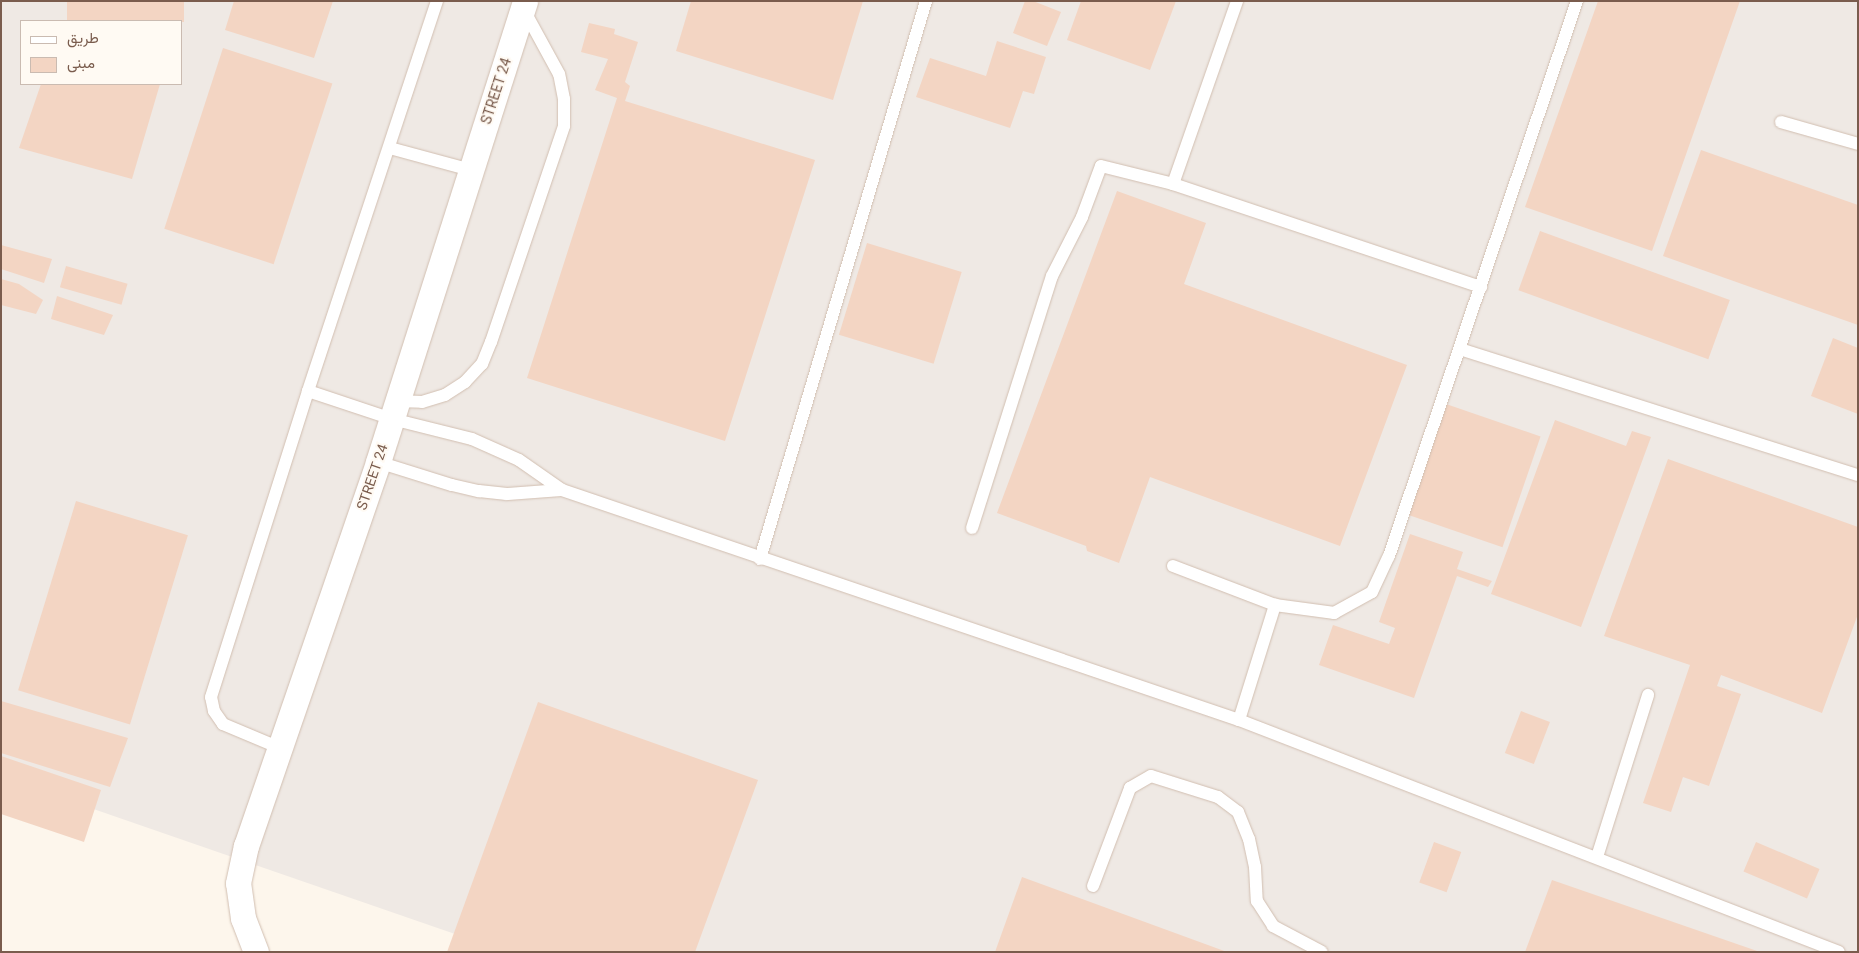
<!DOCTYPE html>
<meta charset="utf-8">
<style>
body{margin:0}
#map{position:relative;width:1859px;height:953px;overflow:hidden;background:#fdf6ec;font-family:Roboto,Vazirmatn,sans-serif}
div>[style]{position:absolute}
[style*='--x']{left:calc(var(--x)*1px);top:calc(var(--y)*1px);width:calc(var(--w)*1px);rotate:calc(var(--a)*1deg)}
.industrial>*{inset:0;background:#efe9e4}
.building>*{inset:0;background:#f3d5c3;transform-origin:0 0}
.roads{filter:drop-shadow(0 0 1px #d1beb0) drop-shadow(0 0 1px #d1beb0)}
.service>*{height:12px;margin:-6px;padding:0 6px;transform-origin:6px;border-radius:6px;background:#fff}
.minor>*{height:25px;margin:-12.5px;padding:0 12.5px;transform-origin:12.5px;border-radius:12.5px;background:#fff}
span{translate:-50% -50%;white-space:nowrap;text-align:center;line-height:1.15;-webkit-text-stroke:4px #fffaf3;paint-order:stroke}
.street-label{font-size:14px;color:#7a5c4d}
.frame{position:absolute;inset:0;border:2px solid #7a5c4d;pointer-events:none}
.legend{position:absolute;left:20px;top:20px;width:162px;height:65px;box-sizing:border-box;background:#fffaf3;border:1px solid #cabbb1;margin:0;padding:6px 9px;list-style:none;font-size:15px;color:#7a5c4d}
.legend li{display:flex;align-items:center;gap:10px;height:25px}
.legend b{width:25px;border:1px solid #cabbb1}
</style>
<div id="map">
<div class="industrial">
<i style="clip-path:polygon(evenodd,1px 1px,1858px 1px,1858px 952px,507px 952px,1px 777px,1px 1px,21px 21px,181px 21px,181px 84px,21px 84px,21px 21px)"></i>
</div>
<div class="building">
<i style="left:67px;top:1px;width:117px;height:21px"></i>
<i style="clip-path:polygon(234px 1px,333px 1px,314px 58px,225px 30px)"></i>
<i style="clip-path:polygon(691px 1px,863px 1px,833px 100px,676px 51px)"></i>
<i style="clip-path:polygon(1025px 1px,1033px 1px,1061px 12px,1047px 46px,1013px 33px)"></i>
<i style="clip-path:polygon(1081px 1px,1176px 1px,1150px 70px,1067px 40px)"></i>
<i style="clip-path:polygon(1598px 1px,1740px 1px,1652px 251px,1525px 207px)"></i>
<i style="clip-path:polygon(589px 23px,615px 29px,614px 34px,638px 42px,625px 82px,630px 86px,625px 101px,815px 160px,725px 441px,527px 378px,617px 98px,595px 90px,608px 59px,581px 52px)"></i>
<i style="clip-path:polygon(997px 41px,1046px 57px,1034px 94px,1023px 91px,1010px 128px,916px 97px,930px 58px,986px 76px)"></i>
<i style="left:223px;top:48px;width:115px;height:190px;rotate:18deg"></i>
<i style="clip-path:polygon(41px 84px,160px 84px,132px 179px,19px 148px)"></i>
<i style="clip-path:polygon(1701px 150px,1858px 205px,1858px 325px,1663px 256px)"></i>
<i style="clip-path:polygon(1117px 191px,1206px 223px,1184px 284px,1407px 365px,1340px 546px,1150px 477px,1119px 563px,1087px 551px,1086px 546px,997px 513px)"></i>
<i style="left:1540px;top:231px;width:202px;height:63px;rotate:20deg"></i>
<i style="left:867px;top:243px;width:99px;height:96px;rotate:17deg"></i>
<i style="clip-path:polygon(1px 245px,52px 259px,44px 283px,1px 269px)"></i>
<i style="left:66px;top:266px;width:64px;height:22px;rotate:16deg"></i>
<i style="clip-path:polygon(1px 279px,19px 284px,43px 300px,36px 314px,1px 305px)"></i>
<i style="clip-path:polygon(57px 296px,113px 315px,104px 335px,51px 319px)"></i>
<i style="clip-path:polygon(1833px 338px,1858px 348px,1858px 414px,1811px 396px)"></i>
<i style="left:1446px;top:404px;width:100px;height:117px;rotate:19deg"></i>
<i style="clip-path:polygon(1555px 420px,1626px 446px,1632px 431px,1651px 437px,1581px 627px,1491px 594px)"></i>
<i style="clip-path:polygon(1668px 459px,1858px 527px,1858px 614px,1822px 713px,1721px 675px,1717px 686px,1741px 694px,1709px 786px,1683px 777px,1671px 812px,1643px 803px,1690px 665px,1604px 636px)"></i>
<i style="left:76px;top:501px;width:117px;height:198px;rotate:17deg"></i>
<i style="clip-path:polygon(1410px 534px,1463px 552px,1457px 569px,1492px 581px,1488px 587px,1457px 576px,1414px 698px,1319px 665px,1333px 625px,1389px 644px,1395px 628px,1379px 622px)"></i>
<i style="clip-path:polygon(1px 701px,128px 738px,110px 787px,1px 753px)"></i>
<i style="clip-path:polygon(538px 702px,758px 780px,695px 952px,447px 952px)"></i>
<i style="left:1521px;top:711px;width:31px;height:45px;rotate:21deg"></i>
<i style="clip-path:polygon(1px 756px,101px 790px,84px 842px,1px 814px)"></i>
<i style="left:1434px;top:842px;width:29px;height:43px;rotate:20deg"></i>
<i style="left:1756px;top:842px;width:69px;height:32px;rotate:23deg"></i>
<i style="clip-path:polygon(1022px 877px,1227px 952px,995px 952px)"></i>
<i style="clip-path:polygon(1552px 880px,1760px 952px,1525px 952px)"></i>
</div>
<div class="roads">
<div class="service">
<i style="--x:1781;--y:122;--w:80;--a:15.9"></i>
<i style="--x:390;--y:148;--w:84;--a:15.2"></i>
<i style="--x:1173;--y:184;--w:194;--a:-70.7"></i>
<i style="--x:1460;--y:349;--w:417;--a:17.6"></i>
<i style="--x:308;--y:391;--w:89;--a:18.4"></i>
<i style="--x:392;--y:419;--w:82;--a:14"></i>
<i style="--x:472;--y:439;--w:51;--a:24.1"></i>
<i style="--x:519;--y:460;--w:52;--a:34.9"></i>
<i style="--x:562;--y:490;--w:715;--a:18.76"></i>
<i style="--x:1239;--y:720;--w:643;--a:21.14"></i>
<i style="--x:397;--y:401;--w:25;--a:2"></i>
<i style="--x:422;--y:402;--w:24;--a:-17"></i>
<i style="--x:445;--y:395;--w:24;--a:-33"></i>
<i style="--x:465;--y:382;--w:25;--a:-47"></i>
<i style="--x:482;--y:364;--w:24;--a:-68"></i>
<i style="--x:491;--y:342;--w:228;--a:-71.3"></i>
<i style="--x:564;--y:126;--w:27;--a:-90"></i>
<i style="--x:564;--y:99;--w:25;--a:-101"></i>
<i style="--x:559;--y:74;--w:73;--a:-118.7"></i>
<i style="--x:378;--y:462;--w:77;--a:17.3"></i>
<i style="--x:452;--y:485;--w:28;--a:13"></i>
<i style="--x:479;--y:491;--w:28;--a:6"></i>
<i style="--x:507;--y:494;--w:55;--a:-4.2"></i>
<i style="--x:972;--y:528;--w:264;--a:-72.4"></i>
<i style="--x:1052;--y:276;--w:66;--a:-63"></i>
<i style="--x:1082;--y:217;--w:54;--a:-69.6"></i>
<i style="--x:1101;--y:166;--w:74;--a:14"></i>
<i style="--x:1173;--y:184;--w:325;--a:18.5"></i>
<i style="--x:760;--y:559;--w:582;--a:-73.43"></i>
<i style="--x:1173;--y:566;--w:109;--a:20.9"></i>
<i style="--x:1275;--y:605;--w:60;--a:7.7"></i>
<i style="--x:1334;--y:613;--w:43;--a:-28.9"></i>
<i style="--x:1372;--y:592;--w:40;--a:-65"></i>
<i style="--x:1389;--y:556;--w:586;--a:-71.29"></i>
<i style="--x:1239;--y:720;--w:121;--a:-72.6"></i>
<i style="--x:280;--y:748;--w:62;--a:-157.2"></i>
<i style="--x:223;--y:724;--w:16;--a:-125"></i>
<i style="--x:214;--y:711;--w:14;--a:-102"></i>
<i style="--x:211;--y:697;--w:321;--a:-72.4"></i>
<i style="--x:308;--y:391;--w:411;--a:-71.7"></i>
<i style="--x:1597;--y:857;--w:170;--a:-72.5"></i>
<i style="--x:1093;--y:886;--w:105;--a:-69.3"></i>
<i style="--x:1130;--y:788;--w:24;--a:-30"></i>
<i style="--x:1151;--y:776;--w:70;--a:17.4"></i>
<i style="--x:1218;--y:797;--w:25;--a:37"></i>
<i style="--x:1238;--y:812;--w:29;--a:68"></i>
<i style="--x:1249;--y:839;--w:29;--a:78"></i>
<i style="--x:1255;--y:867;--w:34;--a:87"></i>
<i style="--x:1257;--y:901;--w:30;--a:57"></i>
<i style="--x:1273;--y:926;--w:55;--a:28"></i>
</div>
<div class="minor">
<i style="--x:256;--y:952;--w:36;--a:-111"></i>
<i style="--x:243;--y:918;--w:35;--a:-98"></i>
<i style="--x:238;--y:883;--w:38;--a:-78"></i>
<i style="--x:246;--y:846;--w:406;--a:-71"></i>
<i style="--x:378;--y:462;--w:484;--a:-72.3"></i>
</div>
</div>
<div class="street-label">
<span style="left:496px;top:91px;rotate:-72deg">STREET 24</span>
<span style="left:372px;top:477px;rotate:-71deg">STREET 24</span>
</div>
<div class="frame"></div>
<ul class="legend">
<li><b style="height:6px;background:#fff"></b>طريق</li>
<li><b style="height:14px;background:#f3d5c3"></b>مبنى</li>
</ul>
</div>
